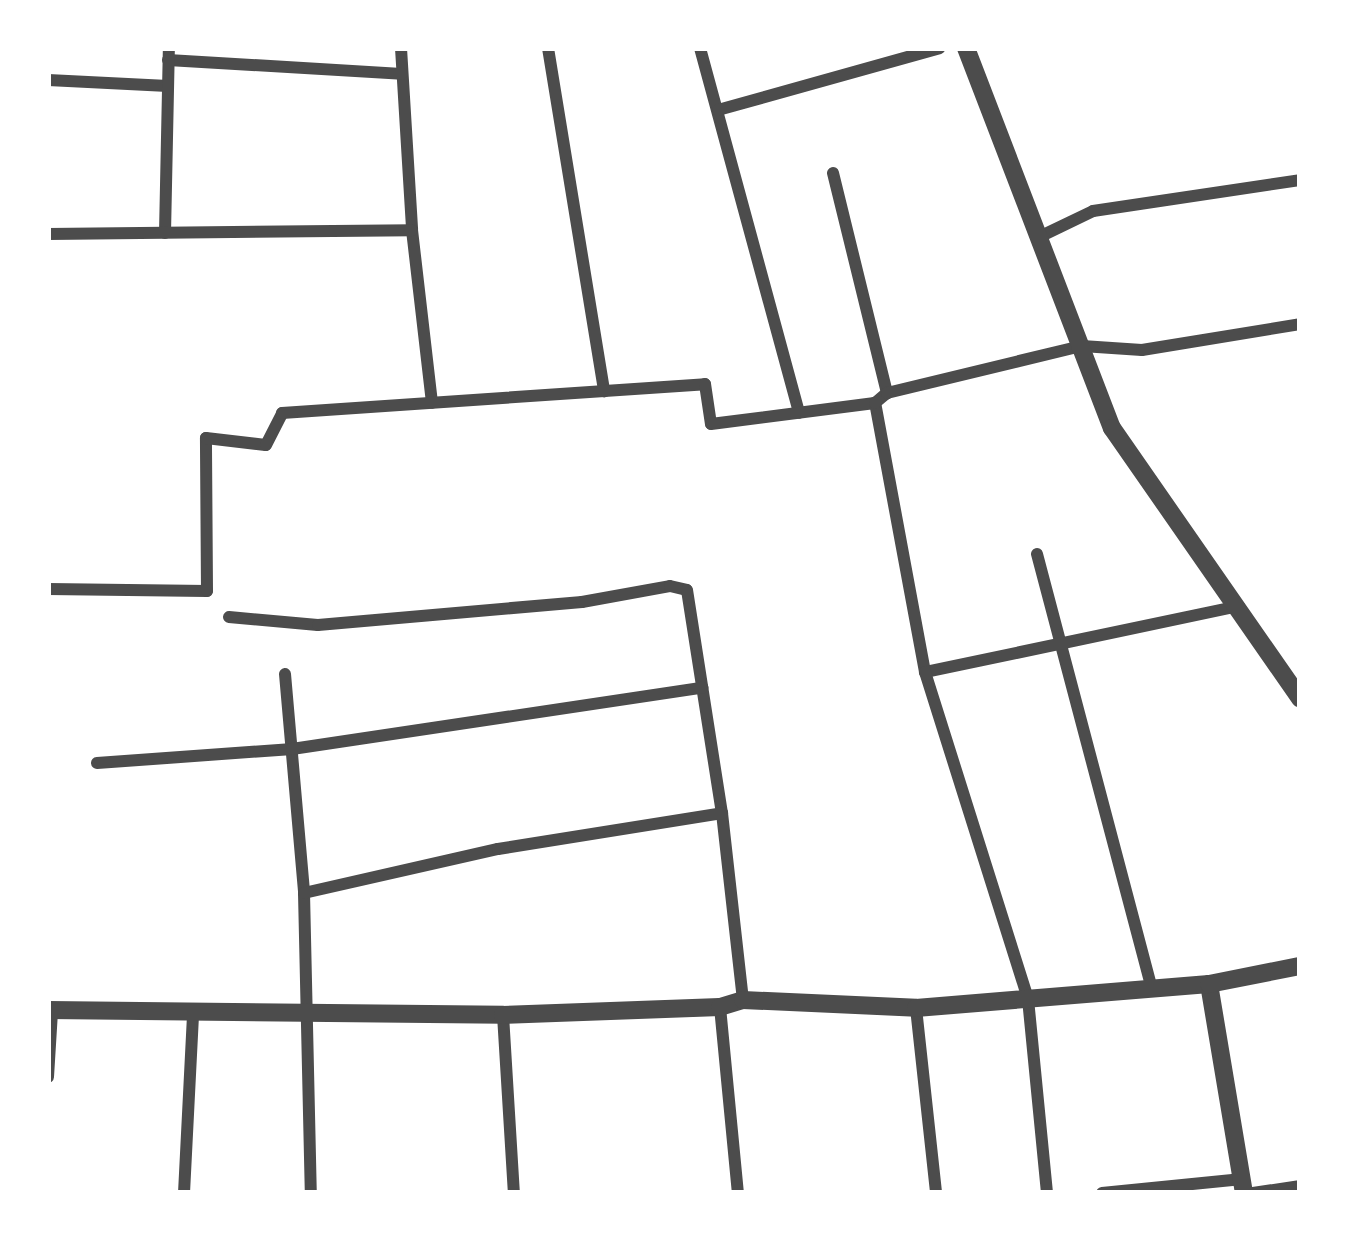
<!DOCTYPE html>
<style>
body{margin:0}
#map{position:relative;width:1348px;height:1241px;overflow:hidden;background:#fff;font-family:"IBM Plex Serif",serif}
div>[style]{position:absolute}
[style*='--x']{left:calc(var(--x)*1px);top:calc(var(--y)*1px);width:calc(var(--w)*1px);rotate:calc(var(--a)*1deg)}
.minor>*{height:12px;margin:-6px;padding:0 6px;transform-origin:6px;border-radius:6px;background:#4c4c4c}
.tertiary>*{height:18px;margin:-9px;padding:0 9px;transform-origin:9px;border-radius:9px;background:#4c4c4c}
span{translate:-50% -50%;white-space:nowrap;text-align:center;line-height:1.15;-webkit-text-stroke:12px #fff;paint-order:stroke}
.frame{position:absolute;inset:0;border:51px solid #fff;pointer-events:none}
</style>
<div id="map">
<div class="minor">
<i style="--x:401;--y:48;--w:182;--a:86.5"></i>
<i style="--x:412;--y:230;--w:174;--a:83.4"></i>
<i style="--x:548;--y:48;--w:348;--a:80.7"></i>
<i style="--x:700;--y:48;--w:378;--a:74.8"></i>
<i style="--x:168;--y:60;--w:234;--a:3.4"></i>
<i style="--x:48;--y:80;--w:120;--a:2.9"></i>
<i style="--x:718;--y:110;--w:230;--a:-15.6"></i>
<i style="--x:833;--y:173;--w:227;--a:76.2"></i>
<i style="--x:165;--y:233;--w:185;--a:-88.8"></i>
<i style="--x:48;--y:234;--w:364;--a:-0.6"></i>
<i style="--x:1037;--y:238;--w:62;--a:-25.7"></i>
<i style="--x:1093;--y:211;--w:209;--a:-8.5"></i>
<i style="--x:1037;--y:554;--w:450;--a:75.2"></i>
<i style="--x:48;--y:589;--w:159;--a:0.7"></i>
<i style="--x:207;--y:591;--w:153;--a:-90.4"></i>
<i style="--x:206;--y:438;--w:60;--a:6.7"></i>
<i style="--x:266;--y:445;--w:36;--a:-63"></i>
<i style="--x:282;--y:413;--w:424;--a:-3.9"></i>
<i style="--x:705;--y:384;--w:40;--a:81.5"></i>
<i style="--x:711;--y:424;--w:165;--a:-7.3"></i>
<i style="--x:1239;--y:606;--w:321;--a:168.1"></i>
<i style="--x:925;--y:672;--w:274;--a:-100.5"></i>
<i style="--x:875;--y:403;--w:16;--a:-40"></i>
<i style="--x:887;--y:393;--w:201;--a:-13.6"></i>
<i style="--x:1082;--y:346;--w:60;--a:3.8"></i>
<i style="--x:1142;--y:350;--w:160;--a:-9.3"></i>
<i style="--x:229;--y:617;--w:89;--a:5.1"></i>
<i style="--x:318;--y:625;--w:265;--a:-5"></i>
<i style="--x:582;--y:602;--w:89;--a:-10.3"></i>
<i style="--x:670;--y:586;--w:17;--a:13"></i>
<i style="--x:687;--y:590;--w:226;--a:81.1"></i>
<i style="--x:722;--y:813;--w:188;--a:83.6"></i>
<i style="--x:925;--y:672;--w:343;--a:72.5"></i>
<i style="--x:1028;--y:999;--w:195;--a:84.4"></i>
<i style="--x:285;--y:674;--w:220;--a:85"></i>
<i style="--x:304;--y:893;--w:300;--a:88.7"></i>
<i style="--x:97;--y:763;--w:196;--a:-4.1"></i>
<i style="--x:292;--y:749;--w:415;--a:-8.5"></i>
<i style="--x:304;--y:893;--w:199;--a:-12.8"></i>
<i style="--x:498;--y:849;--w:227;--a:-9.1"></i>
<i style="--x:720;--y:1007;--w:187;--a:84.5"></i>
<i style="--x:916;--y:1008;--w:186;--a:83.8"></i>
<i style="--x:503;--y:1015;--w:178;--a:86.5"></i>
<i style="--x:48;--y:1077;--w:66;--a:-86.5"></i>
<i style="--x:184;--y:1193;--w:178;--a:-87.1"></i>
<i style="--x:1102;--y:1193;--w:141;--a:-5.7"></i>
<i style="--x:1253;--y:1193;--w:48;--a:-8.5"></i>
</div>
<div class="tertiary">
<i style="--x:966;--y:48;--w:407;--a:69"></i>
<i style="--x:1112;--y:428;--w:330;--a:55.2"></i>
<i style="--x:1209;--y:984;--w:212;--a:80.5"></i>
<i style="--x:48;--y:1010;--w:455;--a:0.6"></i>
<i style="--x:503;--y:1015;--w:217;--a:-2.1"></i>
<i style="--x:720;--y:1007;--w:24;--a:-17"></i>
<i style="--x:743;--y:1000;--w:173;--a:2.6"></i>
<i style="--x:916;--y:1008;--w:294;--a:-4.7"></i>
<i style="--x:1209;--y:984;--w:93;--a:-11.2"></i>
</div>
<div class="frame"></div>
</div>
